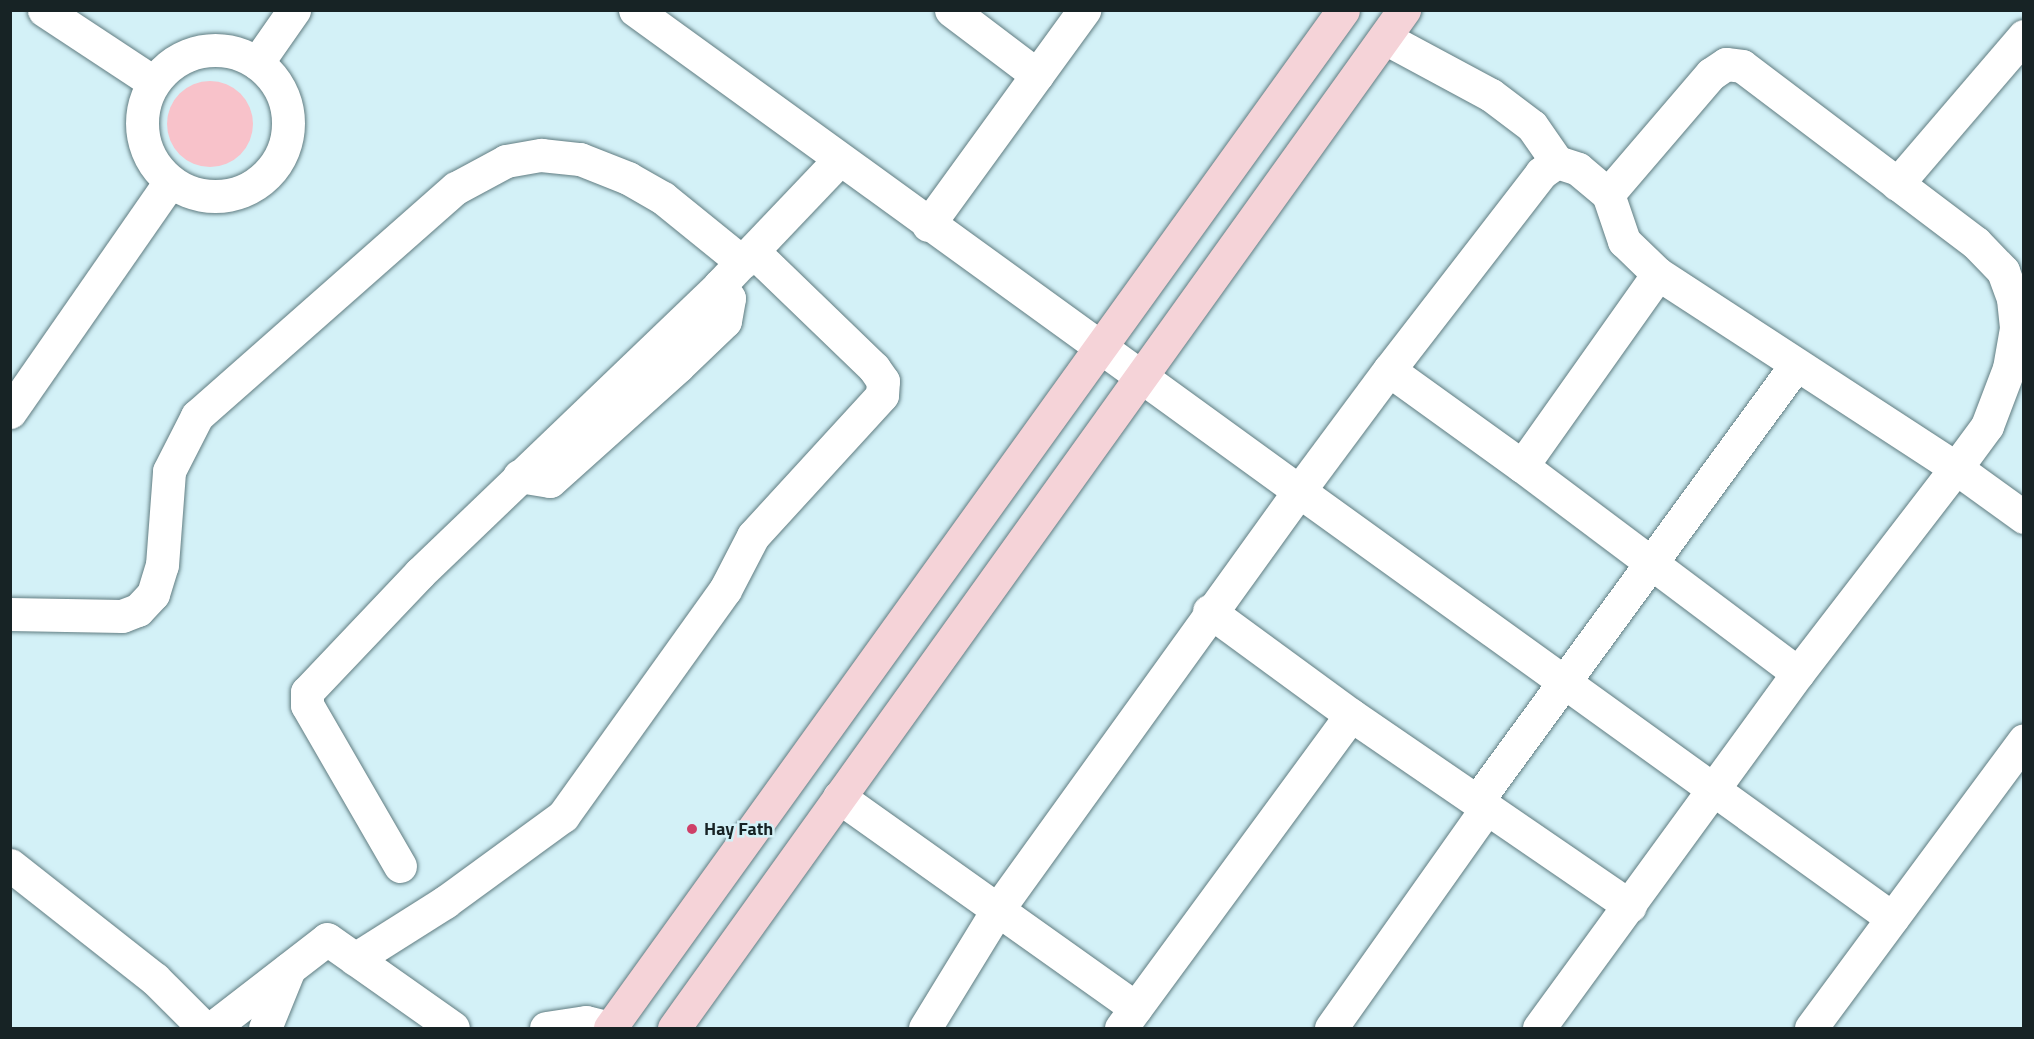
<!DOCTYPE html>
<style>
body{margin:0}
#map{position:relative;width:2034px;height:1039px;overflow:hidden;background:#d3f1f7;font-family:"Titillium Web",sans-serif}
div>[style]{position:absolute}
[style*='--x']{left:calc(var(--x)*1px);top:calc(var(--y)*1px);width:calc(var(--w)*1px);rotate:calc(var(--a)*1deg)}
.green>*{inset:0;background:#f8c2ca}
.round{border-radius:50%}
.roads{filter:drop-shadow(0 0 2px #607c81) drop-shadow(0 0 2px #607c81)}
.minor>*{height:33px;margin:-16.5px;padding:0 16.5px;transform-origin:16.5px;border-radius:16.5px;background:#fff}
.minor>.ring{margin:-16.5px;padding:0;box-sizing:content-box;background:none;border:33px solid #fff;border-radius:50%}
.major>*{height:33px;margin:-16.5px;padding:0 16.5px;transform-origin:16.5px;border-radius:16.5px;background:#f5d3d8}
.dots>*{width:16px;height:16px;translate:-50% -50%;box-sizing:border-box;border:3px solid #d3f1f7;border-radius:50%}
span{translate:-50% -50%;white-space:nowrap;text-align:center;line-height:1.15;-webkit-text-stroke:5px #d3f1f7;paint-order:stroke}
.poi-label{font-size:18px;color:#172325;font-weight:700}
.left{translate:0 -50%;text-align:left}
.frame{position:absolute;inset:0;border:12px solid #172325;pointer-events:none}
</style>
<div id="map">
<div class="green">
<i class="round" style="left:167px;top:81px;width:86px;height:86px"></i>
</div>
<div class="roads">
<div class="minor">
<i style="--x:44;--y:10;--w:131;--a:33.4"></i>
<i style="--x:635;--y:10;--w:820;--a:35.92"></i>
<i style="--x:1299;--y:491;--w:151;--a:-53.4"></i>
<i style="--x:951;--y:10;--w:108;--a:37.1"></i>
<i style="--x:1385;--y:38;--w:120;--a:28.3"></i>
<i style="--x:1491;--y:95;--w:51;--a:37.1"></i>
<i style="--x:1532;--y:126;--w:44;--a:55.2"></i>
<i class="ring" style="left:142px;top:50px;width:113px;height:113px"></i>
<i style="--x:257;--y:63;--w:65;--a:-55.1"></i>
<i style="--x:1897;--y:184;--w:195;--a:-49.4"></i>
<i style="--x:1608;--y:194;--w:158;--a:-49.4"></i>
<i style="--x:1711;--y:74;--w:18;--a:-34"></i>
<i style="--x:1726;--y:64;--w:16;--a:7"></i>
<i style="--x:1742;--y:66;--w:293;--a:37.1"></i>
<i style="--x:1976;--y:243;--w:39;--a:46"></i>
<i style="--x:2003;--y:271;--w:30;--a:70"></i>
<i style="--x:2013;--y:299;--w:29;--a:84"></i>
<i style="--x:2016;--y:328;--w:41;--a:99.9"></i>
<i style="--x:2009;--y:368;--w:62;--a:110.8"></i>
<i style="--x:1987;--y:426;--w:52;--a:126.4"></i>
<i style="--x:1956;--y:468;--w:356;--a:-146.9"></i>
<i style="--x:1658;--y:274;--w:235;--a:125.3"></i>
<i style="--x:1522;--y:466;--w:345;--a:36.9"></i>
<i style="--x:928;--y:225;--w:266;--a:-54"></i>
<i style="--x:10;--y:412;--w:280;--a:-55.2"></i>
<i style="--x:1522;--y:466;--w:164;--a:-144.2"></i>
<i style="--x:1389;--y:370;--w:249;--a:-52.3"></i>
<i style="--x:1541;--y:173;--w:19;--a:-35"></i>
<i style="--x:1557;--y:162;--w:22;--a:18"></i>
<i style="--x:1578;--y:169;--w:39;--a:40"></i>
<i style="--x:1608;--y:194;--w:50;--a:71.2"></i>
<i style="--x:1624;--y:241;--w:47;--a:44.1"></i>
<i style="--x:519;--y:476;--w:31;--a:9"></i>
<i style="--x:550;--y:481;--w:172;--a:-41.9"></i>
<i style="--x:678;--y:366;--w:65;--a:-43.8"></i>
<i style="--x:725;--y:321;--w:23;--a:-80"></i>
<i style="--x:729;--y:298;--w:16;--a:-125"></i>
<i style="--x:1209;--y:611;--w:176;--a:36.2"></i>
<i style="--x:1351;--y:715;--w:338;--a:34.4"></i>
<i style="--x:10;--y:614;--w:112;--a:1"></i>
<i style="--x:122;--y:616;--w:17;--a:-21"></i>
<i style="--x:138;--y:610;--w:22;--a:-47"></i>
<i style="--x:153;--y:594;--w:30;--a:-73"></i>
<i style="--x:162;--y:565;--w:94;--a:-85.7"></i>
<i style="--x:169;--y:471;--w:62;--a:-63"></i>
<i style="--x:197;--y:416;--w:345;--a:-41.4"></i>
<i style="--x:456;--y:188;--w:57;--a:-28.4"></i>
<i style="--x:506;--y:161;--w:36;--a:-10"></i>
<i style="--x:541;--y:155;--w:39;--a:6"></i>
<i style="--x:580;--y:159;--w:52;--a:21.6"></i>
<i style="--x:628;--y:178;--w:40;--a:29.7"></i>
<i style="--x:663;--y:198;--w:102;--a:39"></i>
<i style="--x:839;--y:797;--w:364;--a:35.4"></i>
<i style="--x:1477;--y:801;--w:539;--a:-53.83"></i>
<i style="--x:10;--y:865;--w:184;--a:38.2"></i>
<i style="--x:155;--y:979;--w:69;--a:45"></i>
<i style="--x:400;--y:866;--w:186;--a:-120"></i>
<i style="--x:307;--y:705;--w:13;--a:-90"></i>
<i style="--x:307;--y:692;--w:164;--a:-46.5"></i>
<i style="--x:420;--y:573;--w:416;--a:-43.8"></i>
<i style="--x:720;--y:285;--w:171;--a:-46.4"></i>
<i style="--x:355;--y:959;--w:107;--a:-32.3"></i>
<i style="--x:445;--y:902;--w:146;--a:-36.1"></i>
<i style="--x:563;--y:816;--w:278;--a:-54.4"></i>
<i style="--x:725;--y:590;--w:61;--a:-62.6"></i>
<i style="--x:753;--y:536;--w:191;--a:-47.5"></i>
<i style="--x:882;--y:395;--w:14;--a:-86"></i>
<i style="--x:883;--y:381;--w:16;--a:-125"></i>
<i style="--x:874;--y:368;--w:168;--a:-136"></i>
<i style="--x:212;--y:1028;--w:145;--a:-37.7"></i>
<i style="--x:327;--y:939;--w:154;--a:35.2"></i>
<i style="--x:265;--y:1028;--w:64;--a:-67.9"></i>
<i style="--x:546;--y:1028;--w:40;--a:-8.5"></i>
<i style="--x:586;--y:1022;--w:25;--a:14"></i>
<i style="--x:925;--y:1028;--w:140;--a:-58.5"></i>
<i style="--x:998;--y:909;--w:515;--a:-54.24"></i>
<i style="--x:1299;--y:491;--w:731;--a:35.76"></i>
<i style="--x:1121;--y:1028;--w:388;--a:-53.7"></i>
<i style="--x:1331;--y:1028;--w:270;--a:-54.7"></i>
<i style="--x:1539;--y:1028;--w:439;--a:-53.9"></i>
<i style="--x:1798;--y:673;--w:259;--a:-52.4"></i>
<i style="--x:1956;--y:468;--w:84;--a:35.8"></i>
<i style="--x:1811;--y:1028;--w:358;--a:-53.5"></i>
</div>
<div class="major">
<i style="--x:610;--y:1028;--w:1254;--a:-54.24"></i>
<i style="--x:674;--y:1028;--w:1253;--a:-54.36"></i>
</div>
</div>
<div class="dots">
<i style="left:692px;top:829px;background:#ce4068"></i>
</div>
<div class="poi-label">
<span class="left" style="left:704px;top:829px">Hay Fath</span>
</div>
<div class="frame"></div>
</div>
